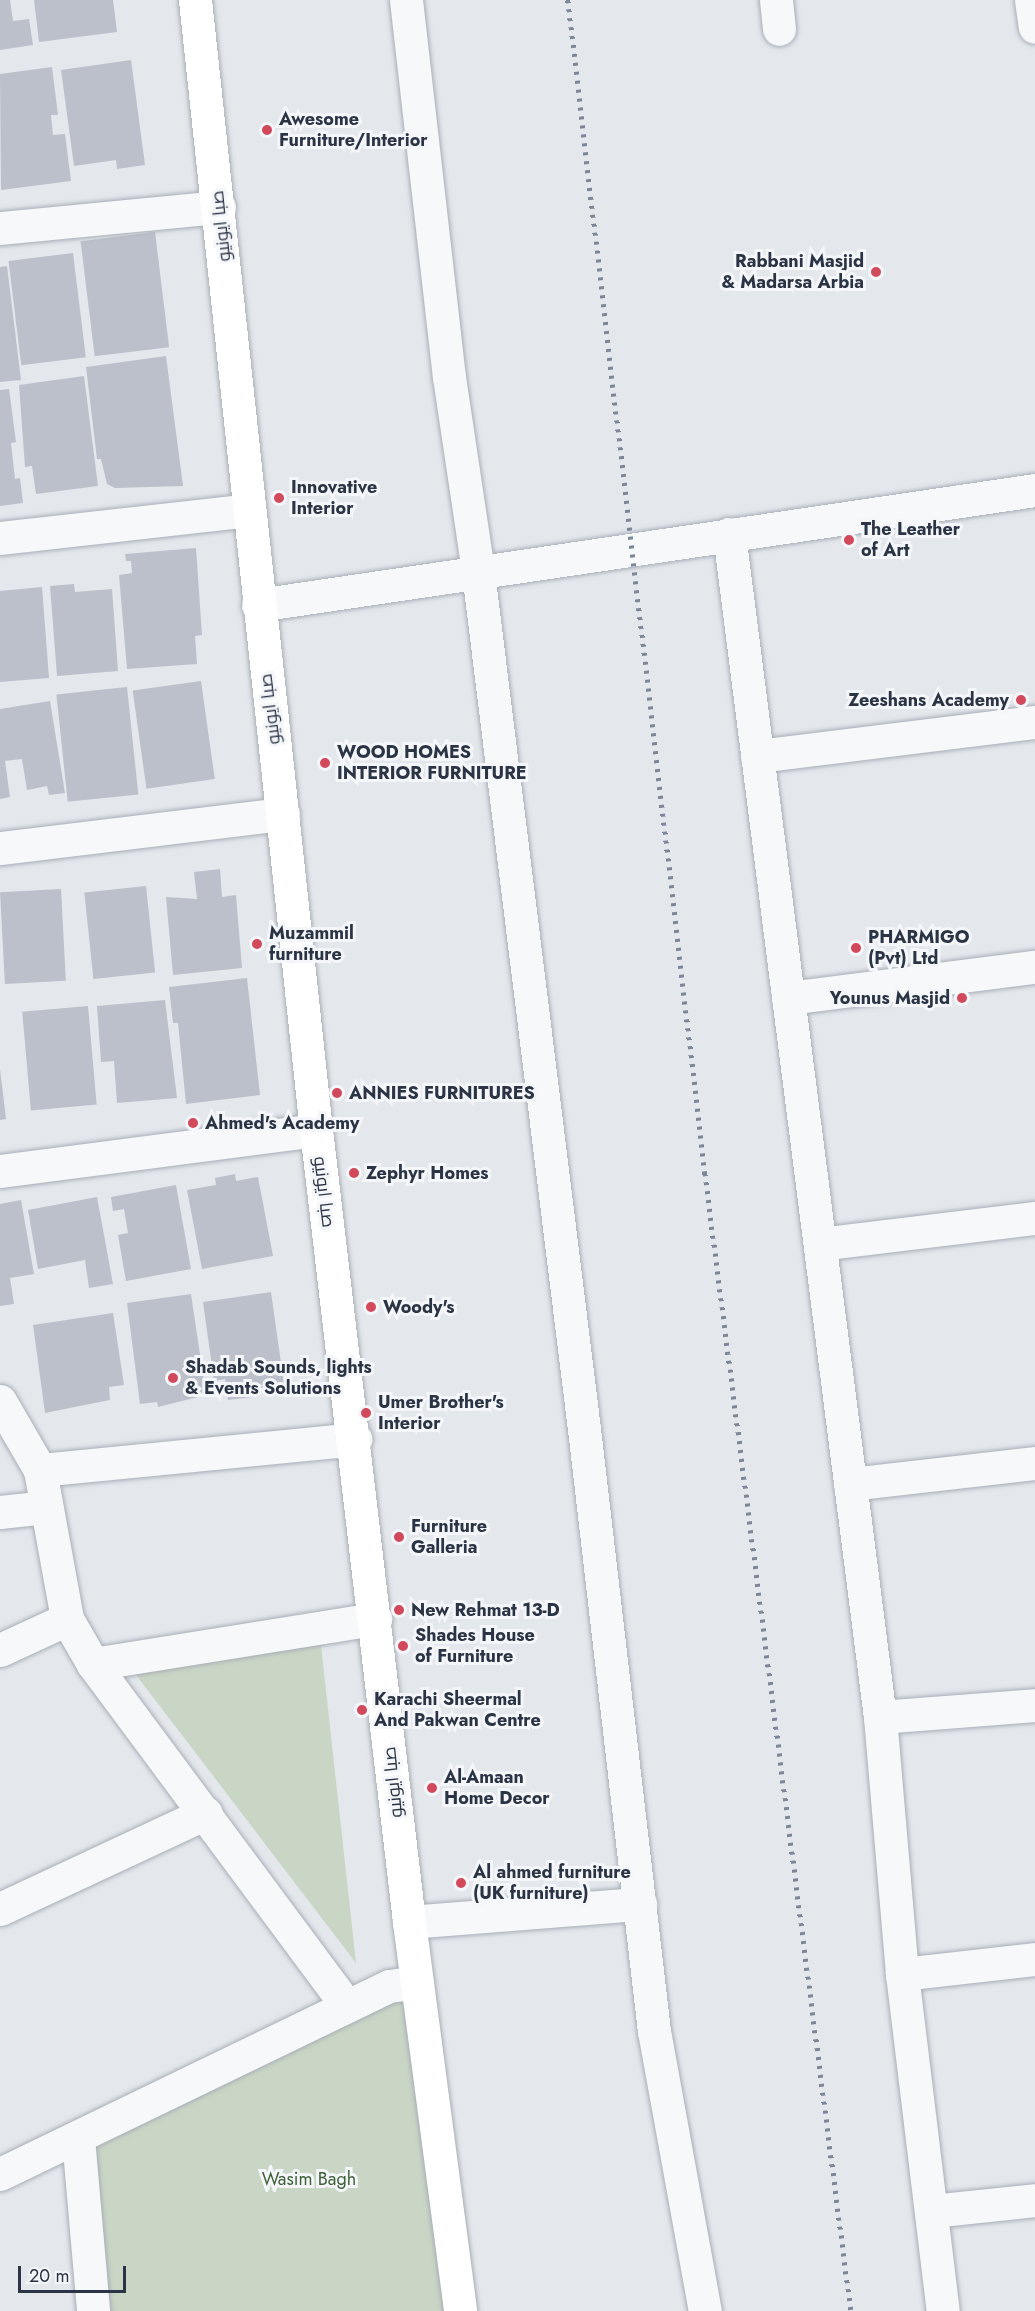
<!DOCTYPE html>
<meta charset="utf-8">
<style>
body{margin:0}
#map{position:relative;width:1035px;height:2311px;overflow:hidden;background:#e4e7ec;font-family:Jost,Cairo,sans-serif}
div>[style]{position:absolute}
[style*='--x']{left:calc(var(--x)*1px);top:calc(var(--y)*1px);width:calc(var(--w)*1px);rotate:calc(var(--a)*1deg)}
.green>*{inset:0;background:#c9d6c5}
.building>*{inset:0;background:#bbc0ca;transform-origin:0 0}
.roads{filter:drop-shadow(0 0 2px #a9aeb7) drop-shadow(0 0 2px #a9aeb7)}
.minor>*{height:33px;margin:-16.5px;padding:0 16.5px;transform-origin:16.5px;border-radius:16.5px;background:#f7f8fa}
.major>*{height:33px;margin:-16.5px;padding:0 16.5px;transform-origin:16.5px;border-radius:16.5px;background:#fff}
.rail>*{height:4.5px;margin-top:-2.25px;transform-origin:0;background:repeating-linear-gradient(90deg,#7d8696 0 3px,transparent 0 9px)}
.dots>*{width:16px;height:16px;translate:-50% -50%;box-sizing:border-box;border:3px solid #f4f6f9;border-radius:50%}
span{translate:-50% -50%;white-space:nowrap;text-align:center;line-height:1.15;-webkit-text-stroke:6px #f4f6f9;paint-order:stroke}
.poi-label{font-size:18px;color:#2b3445;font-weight:700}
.left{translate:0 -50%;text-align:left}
.right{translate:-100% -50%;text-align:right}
.street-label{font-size:18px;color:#2b3445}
.park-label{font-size:18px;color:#3f6138}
.scale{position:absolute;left:18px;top:2266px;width:108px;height:27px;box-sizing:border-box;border:3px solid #2b3445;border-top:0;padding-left:8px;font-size:18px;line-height:21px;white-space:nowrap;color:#2b3445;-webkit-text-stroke:4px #f4f6f9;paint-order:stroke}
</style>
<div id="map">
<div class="green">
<i style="clip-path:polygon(320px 1636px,356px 1963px,130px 1667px)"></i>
<i style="clip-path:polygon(417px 1982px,460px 2311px,96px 2311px,78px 2138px)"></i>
</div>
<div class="building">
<i style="clip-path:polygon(0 0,10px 0,13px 21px,29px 19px,33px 45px,0 50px)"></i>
<i style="clip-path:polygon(34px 0,113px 0,117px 32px,39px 42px)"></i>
<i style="clip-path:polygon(131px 60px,145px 165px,117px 169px,116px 160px,74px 166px,61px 70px)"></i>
<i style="clip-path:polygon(52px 67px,58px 115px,51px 115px,53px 135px,65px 134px,71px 181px,1px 190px,0 74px)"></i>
<i style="left:155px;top:232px;width:116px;height:75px;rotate:83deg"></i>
<i style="left:73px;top:253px;width:105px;height:65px;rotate:83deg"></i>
<i style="clip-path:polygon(7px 266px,21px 380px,0 382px,0 267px)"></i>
<i style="clip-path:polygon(166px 356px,183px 486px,115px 488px,107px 484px,101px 459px,97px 459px,86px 367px)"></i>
<i style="clip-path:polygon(84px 376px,98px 486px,36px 494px,32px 466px,25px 467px,19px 385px)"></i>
<i style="clip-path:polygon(9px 389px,16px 442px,11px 443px,15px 479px,20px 478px,23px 503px,0 506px,0 390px)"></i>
<i style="clip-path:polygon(196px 548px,202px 635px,195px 636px,197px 664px,127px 669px,119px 575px,132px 573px,131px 561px,126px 561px,125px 554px)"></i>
<i style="clip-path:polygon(74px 584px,75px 592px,112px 589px,118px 671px,57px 676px,50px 586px)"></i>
<i style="clip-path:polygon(42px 587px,49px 678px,0 682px,0 591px)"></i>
<i style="left:201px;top:681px;width:99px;height:69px;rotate:82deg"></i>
<i style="left:127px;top:687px;width:108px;height:71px;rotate:84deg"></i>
<i style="clip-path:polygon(50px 701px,65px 793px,49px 795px,47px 786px,27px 790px,22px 759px,5px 761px,10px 797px,0 799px,0 709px)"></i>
<i style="clip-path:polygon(220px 869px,222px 897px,236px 895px,242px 968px,173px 975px,166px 897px,197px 899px,194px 872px)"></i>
<i style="left:146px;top:886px;width:87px;height:62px;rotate:84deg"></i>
<i style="left:61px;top:889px;width:92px;height:61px;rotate:87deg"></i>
<i style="clip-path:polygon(247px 978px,260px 1095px,186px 1104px,178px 1023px,173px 1023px,169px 987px)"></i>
<i style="clip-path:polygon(165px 1000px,177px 1098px,117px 1103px,114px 1061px,101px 1062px,97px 1006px)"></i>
<i style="left:88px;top:1006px;width:99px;height:66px;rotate:85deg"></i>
<i style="clip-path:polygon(0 1069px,6px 1119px,0 1120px)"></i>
<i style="clip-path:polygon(235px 1174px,236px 1181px,258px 1177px,273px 1256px,202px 1269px,187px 1190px,216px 1185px,215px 1178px)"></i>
<i style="clip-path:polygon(176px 1185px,191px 1269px,126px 1281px,118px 1235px,128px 1233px,124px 1209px,113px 1211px,111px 1197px)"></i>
<i style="clip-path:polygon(97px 1197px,113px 1284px,89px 1288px,85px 1260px,38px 1269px,28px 1210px)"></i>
<i style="clip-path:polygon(21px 1200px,34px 1274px,10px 1278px,14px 1304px,0 1306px,0 1204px)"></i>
<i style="clip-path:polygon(271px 1292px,284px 1384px,259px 1388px,259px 1396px,228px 1400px,225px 1379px,214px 1381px,203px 1302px)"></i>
<i style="clip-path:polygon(191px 1294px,206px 1395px,158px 1407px,157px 1402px,140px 1404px,127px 1303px)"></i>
<i style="clip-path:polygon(113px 1313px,124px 1385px,109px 1387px,110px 1400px,45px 1413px,33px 1325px)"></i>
</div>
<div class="roads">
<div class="minor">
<i style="--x:406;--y:0;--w:379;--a:83.5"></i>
<i style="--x:449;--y:377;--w:197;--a:81.5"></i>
<i style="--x:478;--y:572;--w:864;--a:82.95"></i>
<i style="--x:584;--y:1429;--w:606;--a:83.37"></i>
<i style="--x:654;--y:2031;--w:285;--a:79.7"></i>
<i style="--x:776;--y:0;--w:29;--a:84"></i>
<i style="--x:1031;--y:0;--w:27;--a:82"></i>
<i style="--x:0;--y:228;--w:220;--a:-5.5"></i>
<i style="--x:729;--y:534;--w:1193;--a:82.73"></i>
<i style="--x:880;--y:1717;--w:258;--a:85.1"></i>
<i style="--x:902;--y:1974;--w:339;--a:83.1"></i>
<i style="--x:0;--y:538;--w:250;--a:-6.4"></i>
<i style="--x:258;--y:605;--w:785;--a:-8.42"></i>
<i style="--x:757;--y:756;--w:280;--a:-7"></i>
<i style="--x:0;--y:848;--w:285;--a:-6.9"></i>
<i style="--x:788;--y:998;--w:249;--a:-7.2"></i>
<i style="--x:0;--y:1171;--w:319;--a:-7.4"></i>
<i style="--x:820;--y:1244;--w:217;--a:-6.9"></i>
<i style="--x:0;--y:1401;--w:80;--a:59.9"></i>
<i style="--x:40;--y:1470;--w:151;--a:79.7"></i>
<i style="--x:67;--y:1619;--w:52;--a:60"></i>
<i style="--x:93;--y:1664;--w:426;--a:53.4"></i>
<i style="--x:40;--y:1470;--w:317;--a:-5.6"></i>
<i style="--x:850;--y:1484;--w:186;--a:-6.5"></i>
<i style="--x:0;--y:1512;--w:46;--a:-6.2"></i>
<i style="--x:0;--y:1650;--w:74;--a:-24.8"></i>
<i style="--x:93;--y:1664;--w:286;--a:-9.1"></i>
<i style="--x:880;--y:1717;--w:155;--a:-4.4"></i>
<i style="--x:0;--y:1909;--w:227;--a:-25"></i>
<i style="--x:409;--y:1922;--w:232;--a:-4.5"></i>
<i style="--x:902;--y:1974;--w:134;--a:-6.4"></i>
<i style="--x:78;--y:2138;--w:174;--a:85"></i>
<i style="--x:0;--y:2174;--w:432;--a:-25.8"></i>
<i style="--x:389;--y:1986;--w:28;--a:-8"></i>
<i style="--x:931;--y:2211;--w:105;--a:-6"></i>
</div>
<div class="major">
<i style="--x:195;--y:0;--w:1136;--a:83.89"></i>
<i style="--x:316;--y:1130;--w:797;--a:83.3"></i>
<i style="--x:409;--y:1922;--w:392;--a:82.5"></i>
</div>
</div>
<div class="rail">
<i style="--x:568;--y:0;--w:1181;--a:83.34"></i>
<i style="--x:705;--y:1173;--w:1147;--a:82.69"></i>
</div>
<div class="dots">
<i style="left:267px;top:130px;background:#d1495b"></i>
<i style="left:876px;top:272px;background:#d1495b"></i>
<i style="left:279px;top:498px;background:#d1495b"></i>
<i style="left:849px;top:540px;background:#d1495b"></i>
<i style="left:1021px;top:700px;background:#d1495b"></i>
<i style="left:325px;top:763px;background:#d1495b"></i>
<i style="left:257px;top:944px;background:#d1495b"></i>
<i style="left:856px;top:948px;background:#d1495b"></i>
<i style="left:962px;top:998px;background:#d1495b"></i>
<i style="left:337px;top:1093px;background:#d1495b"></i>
<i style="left:193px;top:1123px;background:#d1495b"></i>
<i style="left:354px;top:1173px;background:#d1495b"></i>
<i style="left:371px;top:1307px;background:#d1495b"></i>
<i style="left:173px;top:1378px;background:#d1495b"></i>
<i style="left:366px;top:1413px;background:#d1495b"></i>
<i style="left:399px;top:1537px;background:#d1495b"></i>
<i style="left:399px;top:1610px;background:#d1495b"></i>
<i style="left:403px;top:1646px;background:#d1495b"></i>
<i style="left:362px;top:1710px;background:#d1495b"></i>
<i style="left:432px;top:1788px;background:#d1495b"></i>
<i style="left:461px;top:1883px;background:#d1495b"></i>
</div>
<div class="poi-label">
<span class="left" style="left:279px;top:130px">Awesome<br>Furniture/Interior</span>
<span class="right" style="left:864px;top:272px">Rabbani Masjid<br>&amp; Madarsa Arbia</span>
<span class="left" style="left:291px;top:498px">Innovative<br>Interior</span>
<span class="left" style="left:861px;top:540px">The Leather<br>of Art</span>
<span class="right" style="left:1009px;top:700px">Zeeshans Academy</span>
<span class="left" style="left:337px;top:763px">WOOD HOMES<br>INTERIOR FURNITURE</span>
<span class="left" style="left:269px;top:944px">Muzammil<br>furniture</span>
<span class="left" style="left:868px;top:948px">PHARMIGO<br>(Pvt) Ltd</span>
<span class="right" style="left:950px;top:998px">Younus Masjid</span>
<span class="left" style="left:349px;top:1093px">ANNIES FURNITURES</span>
<span class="left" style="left:205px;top:1123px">Ahmed's Academy</span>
<span class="left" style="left:366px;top:1173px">Zephyr Homes</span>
<span class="left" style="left:383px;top:1307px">Woody's</span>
<span class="left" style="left:185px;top:1378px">Shadab Sounds, lights<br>&amp; Events Solutions</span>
<span class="left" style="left:378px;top:1413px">Umer Brother's<br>Interior</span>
<span class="left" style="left:411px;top:1537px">Furniture<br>Galleria</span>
<span class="left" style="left:411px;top:1610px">New Rehmat 13-D</span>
<span class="left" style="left:415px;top:1646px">Shades House<br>of Furniture</span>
<span class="left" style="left:374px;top:1710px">Karachi Sheermal<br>And Pakwan Centre</span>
<span class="left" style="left:444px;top:1788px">Al-Amaan<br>Home Decor</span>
<span class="left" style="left:473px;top:1883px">Al ahmed furniture<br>(UK furniture)</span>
</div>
<div class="street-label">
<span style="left:221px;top:226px;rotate:-96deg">صبا ایونیو</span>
<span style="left:270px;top:709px;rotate:-97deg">صبا ایونیو</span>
<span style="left:324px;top:1192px;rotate:83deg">صبا ایونیو</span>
<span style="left:393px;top:1782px;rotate:-96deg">صبا ایونیو</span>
</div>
<div class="park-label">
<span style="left:309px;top:2179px">Wasim Bagh</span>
</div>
<div class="scale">20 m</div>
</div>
